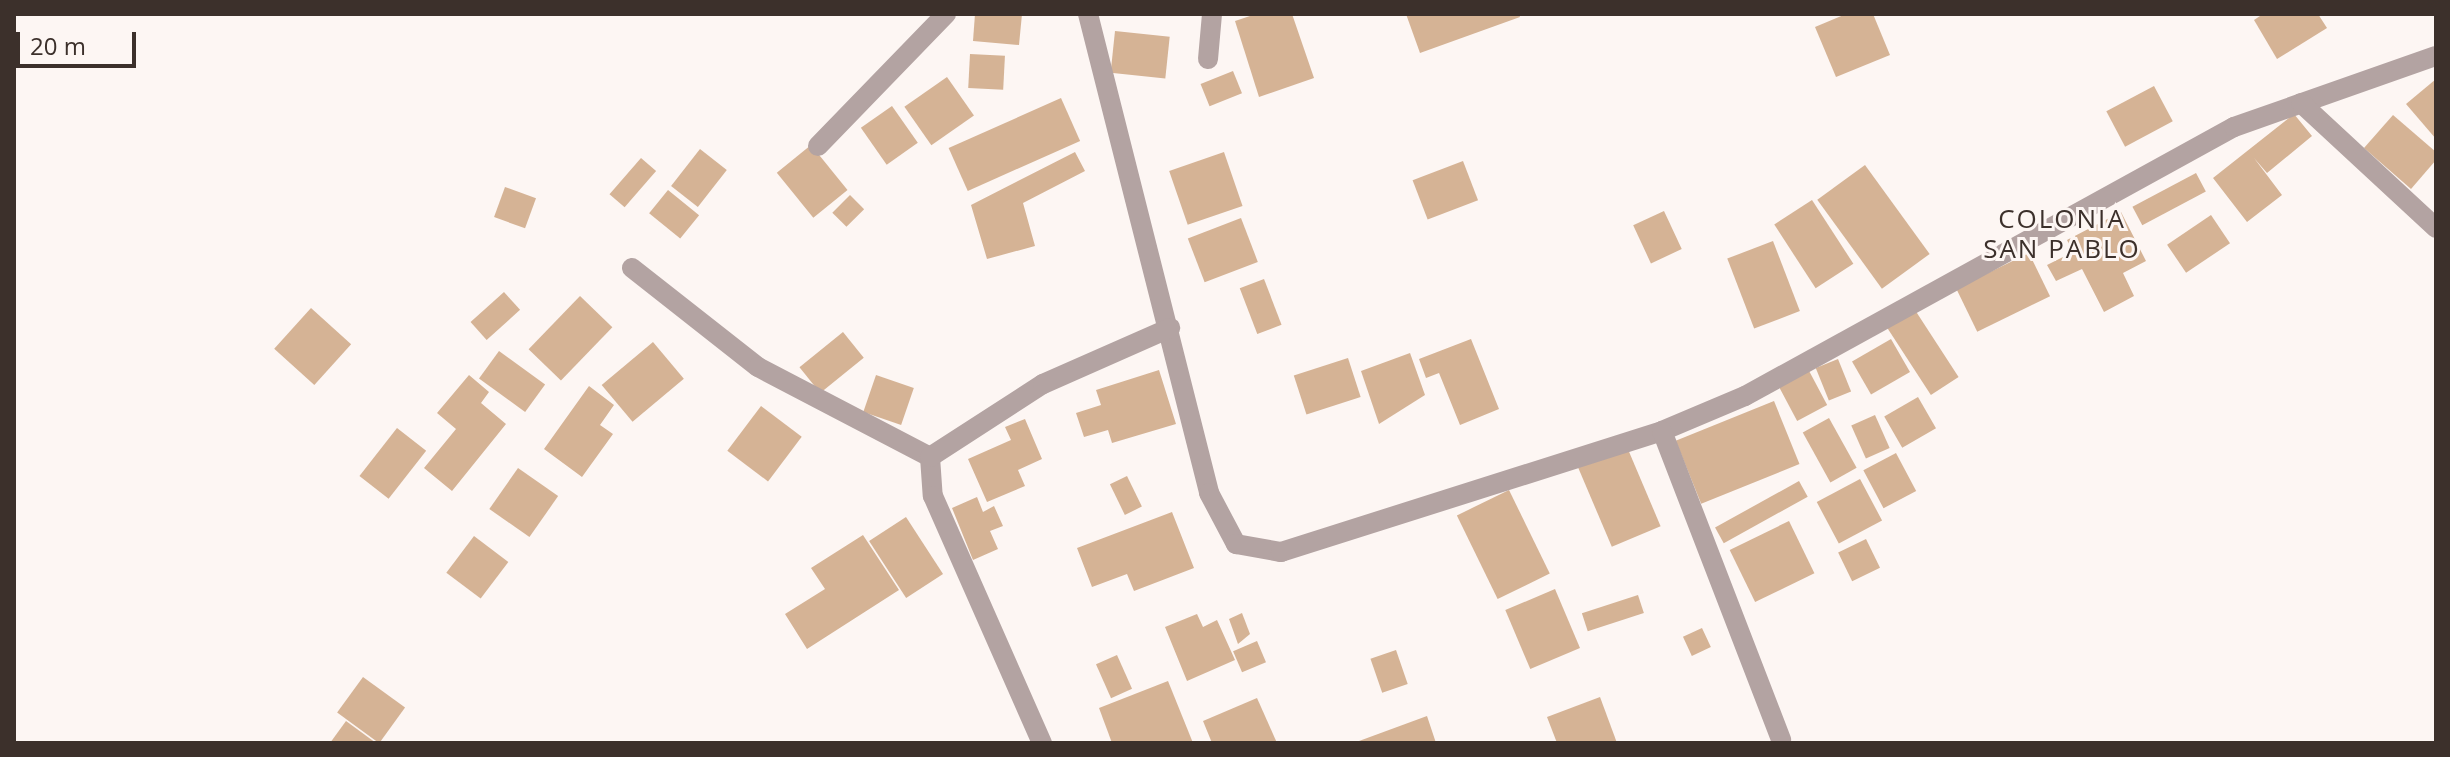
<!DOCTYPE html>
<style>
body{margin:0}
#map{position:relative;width:2450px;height:757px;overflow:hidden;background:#fdf6f3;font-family:"Open Sans",sans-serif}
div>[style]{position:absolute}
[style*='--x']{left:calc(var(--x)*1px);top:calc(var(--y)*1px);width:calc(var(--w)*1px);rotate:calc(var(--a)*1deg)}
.building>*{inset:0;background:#d5b395;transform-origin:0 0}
.minor>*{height:20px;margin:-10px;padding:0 10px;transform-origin:10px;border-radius:10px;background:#b3a3a2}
span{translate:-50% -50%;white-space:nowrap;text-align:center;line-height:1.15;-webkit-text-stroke:6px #fdf6f3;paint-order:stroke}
.neighbourhood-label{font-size:26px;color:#3c302b;letter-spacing:2px}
.frame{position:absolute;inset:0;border:16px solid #3c302b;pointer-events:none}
.scale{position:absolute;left:16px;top:32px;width:120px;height:36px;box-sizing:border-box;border:4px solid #3c302b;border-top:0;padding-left:10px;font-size:24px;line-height:28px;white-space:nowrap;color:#3c302b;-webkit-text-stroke:6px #fdf6f3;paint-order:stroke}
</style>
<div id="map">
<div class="building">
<i style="clip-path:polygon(975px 14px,1022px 14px,1019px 45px,973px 41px)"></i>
<i style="clip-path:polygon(1256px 14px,1292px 14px,1314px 78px,1259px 97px,1235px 21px)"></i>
<i style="clip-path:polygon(1406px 14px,1519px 14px,1520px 17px,1420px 53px)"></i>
<i style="clip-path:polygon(1846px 14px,1873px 14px,1890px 55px,1836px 77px,1815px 27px)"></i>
<i style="clip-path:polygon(2263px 14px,2318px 14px,2327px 28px,2277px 59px,2254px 20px)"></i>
<i style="left:1115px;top:31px;width:55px;height:42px;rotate:6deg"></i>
<i style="left:970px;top:54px;width:35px;height:34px;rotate:3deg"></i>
<i style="left:1233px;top:71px;width:24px;height:35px;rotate:68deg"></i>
<i style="left:947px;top:77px;width:47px;height:52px;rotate:55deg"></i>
<i style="clip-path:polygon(2436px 79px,2436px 139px,2406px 104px)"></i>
<i style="left:2154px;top:86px;width:40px;height:54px;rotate:62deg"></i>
<i style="left:1061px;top:98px;width:47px;height:123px;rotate:66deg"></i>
<i style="left:892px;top:106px;width:45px;height:38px;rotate:55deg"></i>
<i style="clip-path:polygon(2294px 114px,2312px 136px,2267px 173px,2254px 158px,2282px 195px,2247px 222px,2213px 178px)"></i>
<i style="clip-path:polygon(2393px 115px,2436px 152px,2436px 160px,2411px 189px,2364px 148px)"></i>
<i style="left:811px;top:145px;width:58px;height:44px;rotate:51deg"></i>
<i style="left:700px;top:149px;width:34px;height:47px;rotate:38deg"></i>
<i style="clip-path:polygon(1075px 152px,1085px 171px,1023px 203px,1035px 246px,987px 259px,971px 205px)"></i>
<i style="left:1224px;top:152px;width:57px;height:58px;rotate:71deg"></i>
<i style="left:641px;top:158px;width:20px;height:48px;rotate:41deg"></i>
<i style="left:1463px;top:161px;width:42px;height:54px;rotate:69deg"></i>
<i style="left:1865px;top:165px;width:110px;height:59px;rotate:54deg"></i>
<i style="left:2196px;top:173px;width:21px;height:72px;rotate:62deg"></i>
<i style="left:505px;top:187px;width:33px;height:32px;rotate:20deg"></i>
<i style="left:668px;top:190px;width:40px;height:30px;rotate:39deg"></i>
<i style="left:850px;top:195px;width:20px;height:25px;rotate:45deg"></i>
<i style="left:1812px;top:200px;width:76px;height:45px;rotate:57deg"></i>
<i style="left:1664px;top:211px;width:42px;height:34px;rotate:65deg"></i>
<i style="clip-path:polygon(2121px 212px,2146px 261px,2123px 273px,2134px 296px,2104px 312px,2082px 269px,2056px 281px,2047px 265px,2073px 252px,2067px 240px)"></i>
<i style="left:2211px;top:215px;width:34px;height:53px;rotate:56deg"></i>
<i style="left:1241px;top:218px;width:47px;height:57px;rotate:69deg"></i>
<i style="left:1773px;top:241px;width:75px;height:49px;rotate:69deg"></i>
<i style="left:2029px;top:253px;width:48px;height:81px;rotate:64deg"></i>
<i style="left:1264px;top:279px;width:49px;height:26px;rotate:69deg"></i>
<i style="left:504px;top:292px;width:24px;height:45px;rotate:48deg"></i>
<i style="left:580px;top:296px;width:45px;height:74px;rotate:44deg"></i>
<i style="left:311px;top:308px;width:54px;height:55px;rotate:42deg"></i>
<i style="left:1915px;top:310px;width:80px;height:33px;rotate:57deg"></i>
<i style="left:843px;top:332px;width:33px;height:56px;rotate:51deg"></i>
<i style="clip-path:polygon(1471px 339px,1499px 409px,1460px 425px,1439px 373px,1426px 378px,1419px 359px)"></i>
<i style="left:1891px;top:339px;width:38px;height:45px;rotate:60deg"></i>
<i style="left:653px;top:342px;width:48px;height:67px;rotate:50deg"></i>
<i style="left:499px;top:351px;width:57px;height:34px;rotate:36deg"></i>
<i style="clip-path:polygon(1410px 353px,1425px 395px,1379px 424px,1361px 371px)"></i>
<i style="left:1348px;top:358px;width:41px;height:57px;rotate:72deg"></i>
<i style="left:1838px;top:359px;width:35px;height:24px;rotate:68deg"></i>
<i style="left:1807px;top:367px;width:43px;height:34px;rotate:62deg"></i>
<i style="clip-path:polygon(1159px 370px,1176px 424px,1112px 443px,1108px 430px,1084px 437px,1076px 413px,1101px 405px,1096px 390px)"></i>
<i style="clip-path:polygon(469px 375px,489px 392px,481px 403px,506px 424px,452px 491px,424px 468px,456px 429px,437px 413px)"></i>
<i style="left:876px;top:375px;width:40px;height:39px;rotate:19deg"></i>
<i style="clip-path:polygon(589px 386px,614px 405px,600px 425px,613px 434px,582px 477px,544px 449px)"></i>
<i style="left:1918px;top:397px;width:36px;height:39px;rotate:60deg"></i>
<i style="left:1774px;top:401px;width:68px;height:106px;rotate:68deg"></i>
<i style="left:761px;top:406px;width:51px;height:56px;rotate:37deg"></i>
<i style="left:1875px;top:415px;width:36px;height:26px;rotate:66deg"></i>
<i style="left:1829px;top:418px;width:57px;height:30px;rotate:61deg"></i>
<i style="clip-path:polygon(1025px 419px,1042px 459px,1018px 470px,1025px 486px,987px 502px,968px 459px,1011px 440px,1005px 427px)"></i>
<i style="left:397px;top:428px;width:37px;height:61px;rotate:38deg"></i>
<i style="left:1627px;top:447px;width:86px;height:53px;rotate:67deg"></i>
<i style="left:1896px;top:453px;width:43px;height:37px;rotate:62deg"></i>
<i style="left:518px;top:468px;width:49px;height:50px;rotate:35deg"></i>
<i style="left:1127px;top:476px;width:34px;height:19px;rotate:64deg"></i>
<i style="left:1860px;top:479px;width:47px;height:49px;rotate:62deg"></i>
<i style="left:1799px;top:481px;width:18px;height:96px;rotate:61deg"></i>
<i style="left:1509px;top:490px;width:93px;height:58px;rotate:64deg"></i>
<i style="clip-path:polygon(977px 497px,983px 512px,994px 506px,1003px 526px,990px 531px,998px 549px,973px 560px,952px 508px)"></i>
<i style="clip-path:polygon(1172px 512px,1194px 568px,1134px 591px,1127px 574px,1092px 587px,1077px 548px)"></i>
<i style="left:906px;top:517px;width:68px;height:44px;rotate:57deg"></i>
<i style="left:1789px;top:521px;width:58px;height:66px;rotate:64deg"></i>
<i style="clip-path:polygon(863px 535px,899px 590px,807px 649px,785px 614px,825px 589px,811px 568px)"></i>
<i style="left:474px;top:536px;width:43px;height:46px;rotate:37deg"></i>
<i style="left:1866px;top:539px;width:32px;height:31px;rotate:64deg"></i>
<i style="left:1555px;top:589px;width:64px;height:54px;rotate:67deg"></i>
<i style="left:1638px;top:595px;width:19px;height:59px;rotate:72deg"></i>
<i style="clip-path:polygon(1242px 613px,1250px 634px,1238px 644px,1229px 619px)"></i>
<i style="clip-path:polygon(1197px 614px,1203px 627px,1217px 620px,1235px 660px,1187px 681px,1165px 627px)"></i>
<i style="left:1702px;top:628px;width:21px;height:21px;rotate:65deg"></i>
<i style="left:1257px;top:641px;width:23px;height:26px;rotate:67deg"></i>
<i style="left:1396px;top:650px;width:36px;height:27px;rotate:71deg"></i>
<i style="left:1117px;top:655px;width:37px;height:23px;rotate:66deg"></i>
<i style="left:363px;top:677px;width:52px;height:44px;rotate:36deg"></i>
<i style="clip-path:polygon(1168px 681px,1193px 743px,1112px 743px,1099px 708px)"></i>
<i style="clip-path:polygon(1600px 697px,1617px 743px,1557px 743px,1547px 717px)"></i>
<i style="clip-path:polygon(1257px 698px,1277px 743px,1212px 743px,1203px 721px)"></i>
<i style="clip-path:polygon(1427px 716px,1436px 743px,1360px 743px,1359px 741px)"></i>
<i style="clip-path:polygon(346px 721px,376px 743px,330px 743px)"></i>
</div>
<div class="minor">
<i style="--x:1088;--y:14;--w:494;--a:75.8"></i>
<i style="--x:1209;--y:493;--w:58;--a:62.1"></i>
<i style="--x:1236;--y:544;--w:46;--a:10.1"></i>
<i style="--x:1281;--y:552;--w:400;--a:-17.6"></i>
<i style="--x:1662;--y:431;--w:90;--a:-22.9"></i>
<i style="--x:1745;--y:396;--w:558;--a:-28.82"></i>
<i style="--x:2234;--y:127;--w:214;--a:-19.4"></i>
<i style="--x:1208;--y:59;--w:45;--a:-84.9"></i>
<i style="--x:2301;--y:103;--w:184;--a:42.8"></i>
<i style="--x:818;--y:146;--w:184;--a:-45.9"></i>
<i style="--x:632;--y:268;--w:160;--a:38.2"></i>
<i style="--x:758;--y:367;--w:194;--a:27.6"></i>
<i style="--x:1662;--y:431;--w:331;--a:68.9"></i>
<i style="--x:930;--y:457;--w:39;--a:86"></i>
<i style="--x:933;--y:496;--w:270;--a:66.2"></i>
<i style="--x:930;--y:457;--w:135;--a:-32.9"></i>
<i style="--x:1043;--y:384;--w:139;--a:-23.8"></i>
</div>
<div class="neighbourhood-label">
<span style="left:2062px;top:234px">COLONIA<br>SAN PABLO</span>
</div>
<div class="frame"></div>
<div class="scale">20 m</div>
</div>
